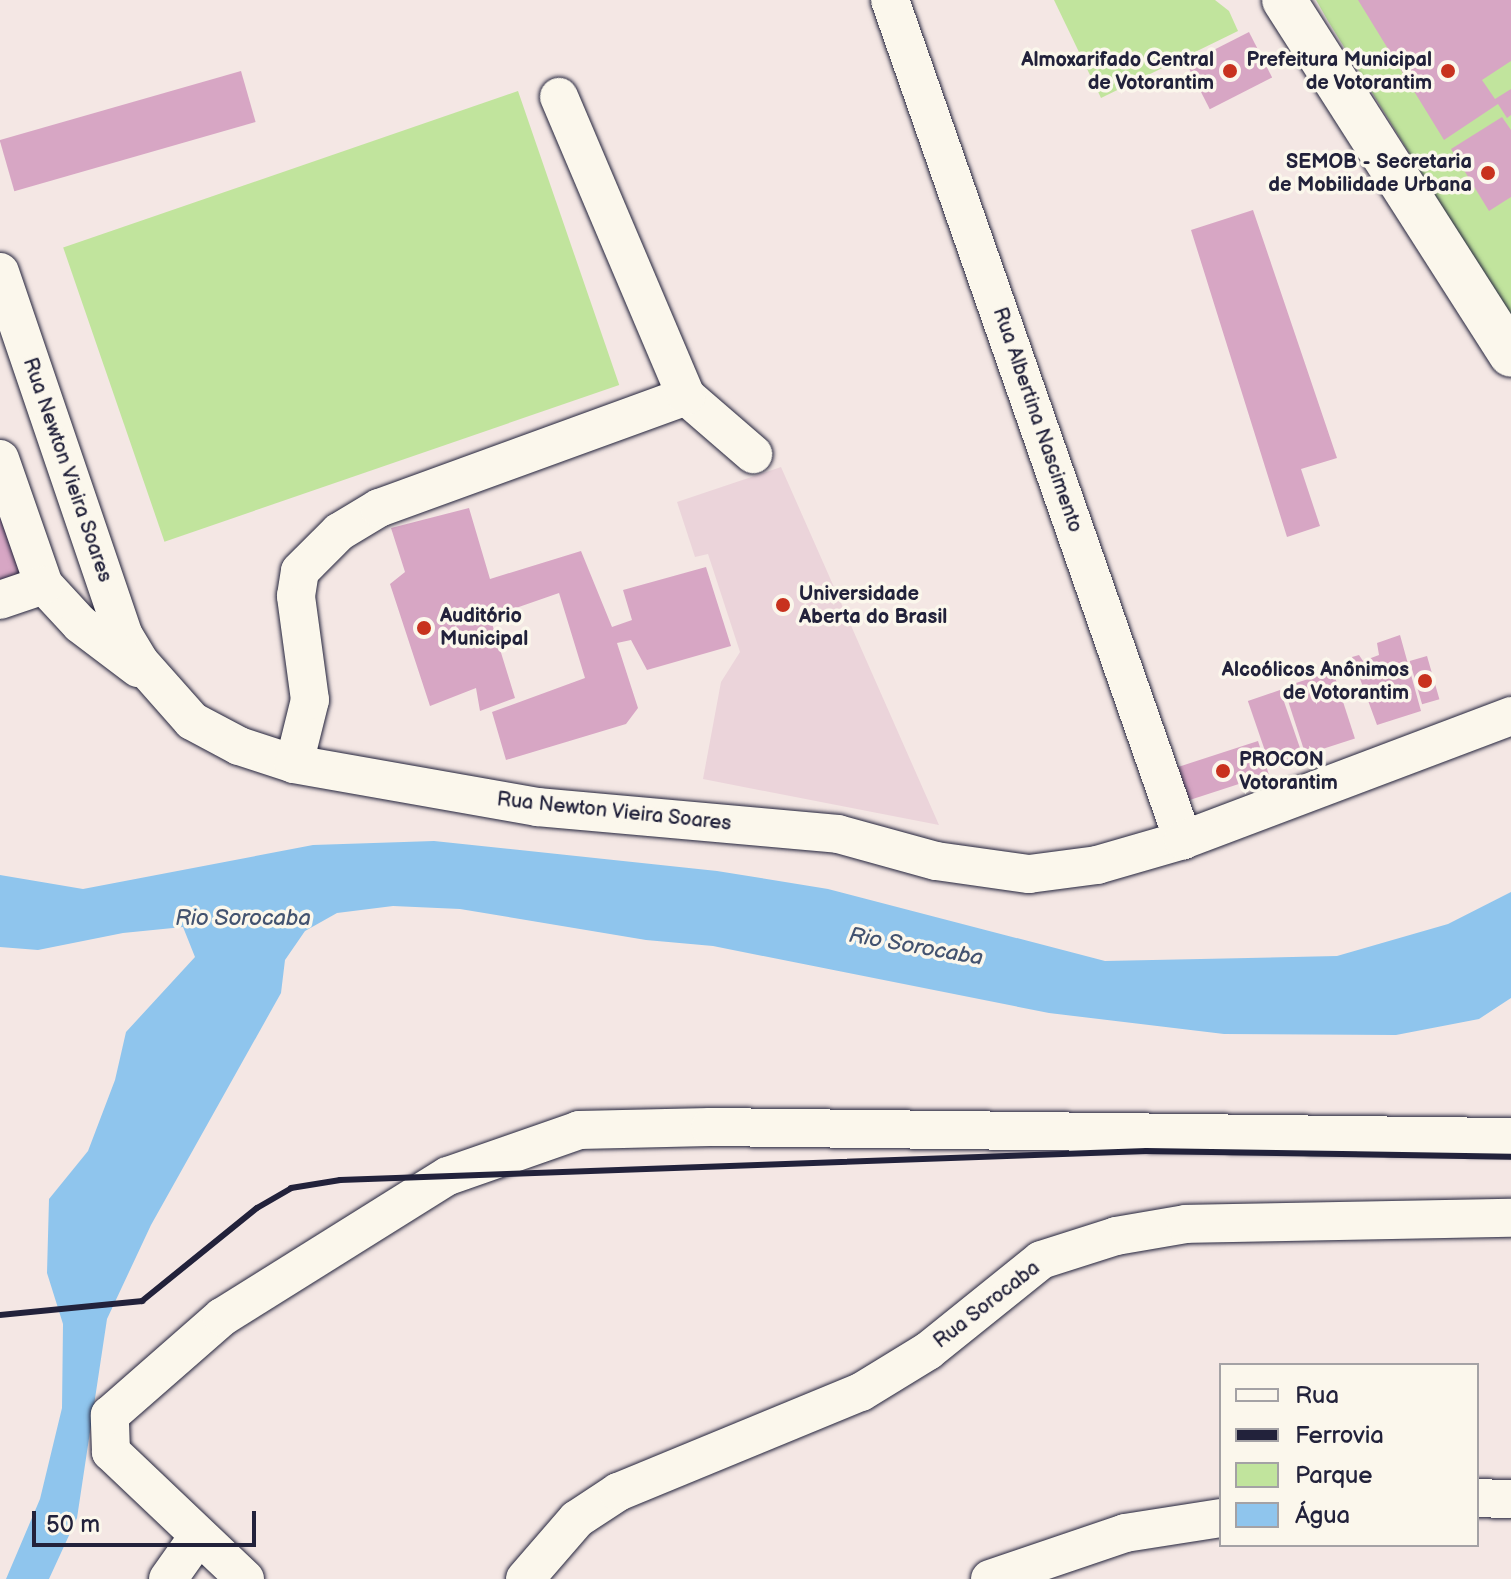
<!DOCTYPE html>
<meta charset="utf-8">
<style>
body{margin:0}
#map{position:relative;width:1511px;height:1579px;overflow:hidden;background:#f4e7e4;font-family:"Balsamiq Sans",sans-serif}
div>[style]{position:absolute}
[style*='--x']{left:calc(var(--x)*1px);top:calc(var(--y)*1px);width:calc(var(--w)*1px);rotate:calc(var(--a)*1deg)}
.built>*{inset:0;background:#ebd4da}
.green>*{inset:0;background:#c1e49d;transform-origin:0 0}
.water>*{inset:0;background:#8fc5ed}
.building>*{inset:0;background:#d7a6c4;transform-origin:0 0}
.roads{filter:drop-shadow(0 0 2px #22223b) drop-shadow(0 0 2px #22223b)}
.minor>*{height:38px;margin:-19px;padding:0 19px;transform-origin:19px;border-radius:19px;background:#fbf7ec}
.major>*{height:44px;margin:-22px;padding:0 22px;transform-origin:22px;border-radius:22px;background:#fbf7ec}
.rail>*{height:6px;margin:-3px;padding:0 3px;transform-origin:3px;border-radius:3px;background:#22223b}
.dots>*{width:22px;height:22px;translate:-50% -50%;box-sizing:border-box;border:4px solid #fbf7ec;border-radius:50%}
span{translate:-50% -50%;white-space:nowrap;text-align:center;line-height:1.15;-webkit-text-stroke:7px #fbf7ec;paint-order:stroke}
.poi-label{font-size:20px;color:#22223b;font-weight:700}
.right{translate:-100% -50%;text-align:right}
.left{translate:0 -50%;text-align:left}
.street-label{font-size:20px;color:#22223b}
.water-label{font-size:22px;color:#435370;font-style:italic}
.legend{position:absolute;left:1219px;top:1363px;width:260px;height:184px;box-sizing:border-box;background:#fbf7ec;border:2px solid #a4a2a5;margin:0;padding:10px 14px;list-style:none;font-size:24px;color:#22223b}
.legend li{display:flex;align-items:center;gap:16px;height:40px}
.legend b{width:40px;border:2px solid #a4a2a5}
.scale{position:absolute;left:32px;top:1511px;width:224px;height:36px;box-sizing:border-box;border:4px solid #22223b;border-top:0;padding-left:10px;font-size:24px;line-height:28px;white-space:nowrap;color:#22223b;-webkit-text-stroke:6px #fbf7ec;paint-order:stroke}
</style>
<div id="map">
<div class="built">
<i style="clip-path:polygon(781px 467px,939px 825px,703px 779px,721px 682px,740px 652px,708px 554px,695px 557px,677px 502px)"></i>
</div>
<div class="green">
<i style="clip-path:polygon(1054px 0,1215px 0,1229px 11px,1238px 31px,1101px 98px)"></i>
<i style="clip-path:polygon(1316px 0,1511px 0,1511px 318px,1328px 21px)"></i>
<i style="left:518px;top:91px;width:311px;height:481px;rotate:71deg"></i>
</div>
<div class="water">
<i style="clip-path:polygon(434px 841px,717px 871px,828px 889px,1105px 961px,1337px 956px,1448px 924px,1511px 892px,1511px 998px,1479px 1019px,1396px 1035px,1224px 1034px,1049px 1013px,713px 946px,646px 940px,460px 909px,393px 906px,337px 913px,305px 931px,285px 960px,281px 993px,151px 1225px,107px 1319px,77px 1518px,49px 1579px,6px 1579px,40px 1499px,62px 1408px,63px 1324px,47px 1273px,49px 1199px,88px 1151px,115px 1080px,126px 1032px,195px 957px,183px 927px,123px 933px,38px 950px,0 947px,0 875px,83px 889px,313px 845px)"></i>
</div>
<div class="building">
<i style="clip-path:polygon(1358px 0,1511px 0,1511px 61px,1482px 80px,1495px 99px,1511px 89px,1511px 115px,1507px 118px,1498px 104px,1444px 140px)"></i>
<i style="left:1249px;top:32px;width:51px;height:70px;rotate:63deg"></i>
<i style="left:241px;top:71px;width:53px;height:251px;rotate:74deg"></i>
<i style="clip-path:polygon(1502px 117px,1511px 130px,1511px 197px,1489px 211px,1451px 149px)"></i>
<i style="clip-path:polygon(1253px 210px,1337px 458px,1301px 469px,1320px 526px,1287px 537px,1191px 230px)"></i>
<i style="clip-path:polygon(0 449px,40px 568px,0 583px)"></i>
<i style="clip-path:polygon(469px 508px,490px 579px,581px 551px,612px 627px,632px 620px,623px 590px,706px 567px,731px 646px,647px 670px,631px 640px,617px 643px,638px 708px,626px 724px,506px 760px,492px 712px,585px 678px,559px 593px,490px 617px,515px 698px,480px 711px,476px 688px,430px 706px,390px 584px,405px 572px,391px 528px)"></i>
<i style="clip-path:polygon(1400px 635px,1421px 711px,1377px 725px,1352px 657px,1359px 655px,1363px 661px,1379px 655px,1377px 643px)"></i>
<i style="left:1427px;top:656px;width:45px;height:18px;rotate:74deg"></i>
<i style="left:1333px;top:671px;width:71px;height:52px;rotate:72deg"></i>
<i style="left:1280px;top:690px;width:72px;height:34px;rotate:71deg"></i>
<i style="left:1258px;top:741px;width:35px;height:84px;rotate:72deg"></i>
</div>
<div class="roads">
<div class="minor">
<i style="--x:890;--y:0;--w:890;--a:70.77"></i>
<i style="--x:0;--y:272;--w:382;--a:71.2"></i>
<i style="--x:123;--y:634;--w:31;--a:59"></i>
<i style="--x:139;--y:661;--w:80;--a:48.5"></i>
<i style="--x:192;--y:721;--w:53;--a:28"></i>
<i style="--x:239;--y:746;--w:58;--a:18.1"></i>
<i style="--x:294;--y:764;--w:247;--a:10"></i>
<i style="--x:537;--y:807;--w:302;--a:5.1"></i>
<i style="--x:838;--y:834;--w:102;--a:15.4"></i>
<i style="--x:936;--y:861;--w:94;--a:8"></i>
<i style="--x:1029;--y:874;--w:69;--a:-7.5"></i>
<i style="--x:1097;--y:865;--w:90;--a:-16.2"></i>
<i style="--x:1183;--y:840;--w:351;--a:-20.7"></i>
<i style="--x:686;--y:396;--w:89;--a:40.9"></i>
<i style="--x:0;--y:459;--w:133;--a:70.8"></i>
<i style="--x:44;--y:585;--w:53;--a:47.3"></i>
<i style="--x:80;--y:624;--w:73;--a:37.2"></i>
<i style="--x:0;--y:600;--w:46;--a:-18.8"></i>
<i style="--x:294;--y:764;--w:66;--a:-76"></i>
<i style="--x:310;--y:700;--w:105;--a:-97.7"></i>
<i style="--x:296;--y:596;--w:25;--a:-81"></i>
<i style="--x:300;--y:571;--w:55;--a:-45"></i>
<i style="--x:339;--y:532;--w:47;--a:-31"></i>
<i style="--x:379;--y:508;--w:327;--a:-20"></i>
<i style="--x:686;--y:396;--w:325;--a:-113"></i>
<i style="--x:1477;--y:1498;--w:34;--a:2"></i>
<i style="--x:168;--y:1579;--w:50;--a:-54.7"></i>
<i style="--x:245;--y:1579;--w:185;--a:-136.5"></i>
<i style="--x:111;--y:1452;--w:37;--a:-92"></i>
<i style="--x:110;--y:1415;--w:149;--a:-41.2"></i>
<i style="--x:222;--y:1317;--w:266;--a:-32"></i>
<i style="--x:448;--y:1176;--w:139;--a:-19.3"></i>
<i style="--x:579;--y:1130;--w:131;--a:-1.3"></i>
<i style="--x:710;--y:1127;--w:801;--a:0.72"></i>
<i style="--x:525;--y:1579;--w:79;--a:-49.1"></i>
<i style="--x:577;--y:1519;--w:49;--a:-33.4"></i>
<i style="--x:618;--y:1492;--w:263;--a:-22.4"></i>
<i style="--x:861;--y:1392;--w:79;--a:-31.5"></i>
<i style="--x:928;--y:1351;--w:145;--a:-38.8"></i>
<i style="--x:1041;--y:1260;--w:79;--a:-17.7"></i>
<i style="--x:1116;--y:1236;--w:71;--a:-9.7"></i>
<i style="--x:1186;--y:1224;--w:325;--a:-1.1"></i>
<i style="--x:990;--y:1579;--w:143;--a:-18.8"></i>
<i style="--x:1125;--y:1533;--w:97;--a:-8.9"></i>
</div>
<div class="major">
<i style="--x:1284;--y:0;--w:421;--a:57.4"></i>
</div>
</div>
<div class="rail">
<i style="--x:0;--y:1315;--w:143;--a:-5.6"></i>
<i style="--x:142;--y:1301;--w:148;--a:-39"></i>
<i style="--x:257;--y:1208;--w:39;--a:-30"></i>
<i style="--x:291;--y:1188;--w:50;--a:-9.3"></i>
<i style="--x:340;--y:1180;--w:807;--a:-2.06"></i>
<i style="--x:1146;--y:1151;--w:365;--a:0.9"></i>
</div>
<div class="dots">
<i style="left:1230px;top:71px;background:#c8321e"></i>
<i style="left:1448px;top:71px;background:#c8321e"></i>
<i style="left:1488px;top:173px;background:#c8321e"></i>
<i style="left:783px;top:605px;background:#c8321e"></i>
<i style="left:424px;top:628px;background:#c8321e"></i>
<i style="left:1425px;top:681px;background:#c8321e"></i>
<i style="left:1223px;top:771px;background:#c8321e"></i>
</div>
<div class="poi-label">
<span class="right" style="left:1214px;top:72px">Almoxarifado Central<br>de Votorantim</span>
<span class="right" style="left:1432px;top:72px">Prefeitura Municipal<br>de Votorantim</span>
<span class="right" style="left:1472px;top:174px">SEMOB - Secretaria<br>de Mobilidade Urbana</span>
<span class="left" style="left:799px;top:606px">Universidade<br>Aberta do Brasil</span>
<span class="left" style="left:440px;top:628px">Auditório<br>Municipal</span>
<span class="right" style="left:1409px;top:682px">Alcoólicos Anônimos<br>de Votorantim</span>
<span class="left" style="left:1239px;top:772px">PROCON<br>Votorantim</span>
</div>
<div class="street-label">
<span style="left:1037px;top:420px;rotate:71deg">Rua Albertina Nascimento</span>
<span style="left:67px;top:470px;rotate:71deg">Rua Newton Vieira Soares</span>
<span style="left:614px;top:812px;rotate:6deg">Rua Newton Vieira Soares</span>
<span style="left:987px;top:1305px;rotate:-38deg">Rua Sorocaba</span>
</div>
<div class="water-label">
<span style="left:243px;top:919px">Rio Sorocaba</span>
<span style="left:916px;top:947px;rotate:10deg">Rio Sorocaba</span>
</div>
<ul class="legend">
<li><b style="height:10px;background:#fbf7ec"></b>Rua</li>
<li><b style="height:10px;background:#22223b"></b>Ferrovia</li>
<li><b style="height:22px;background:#c1e49d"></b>Parque</li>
<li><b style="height:22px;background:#8fc5ed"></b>Água</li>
</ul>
<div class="scale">50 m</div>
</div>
